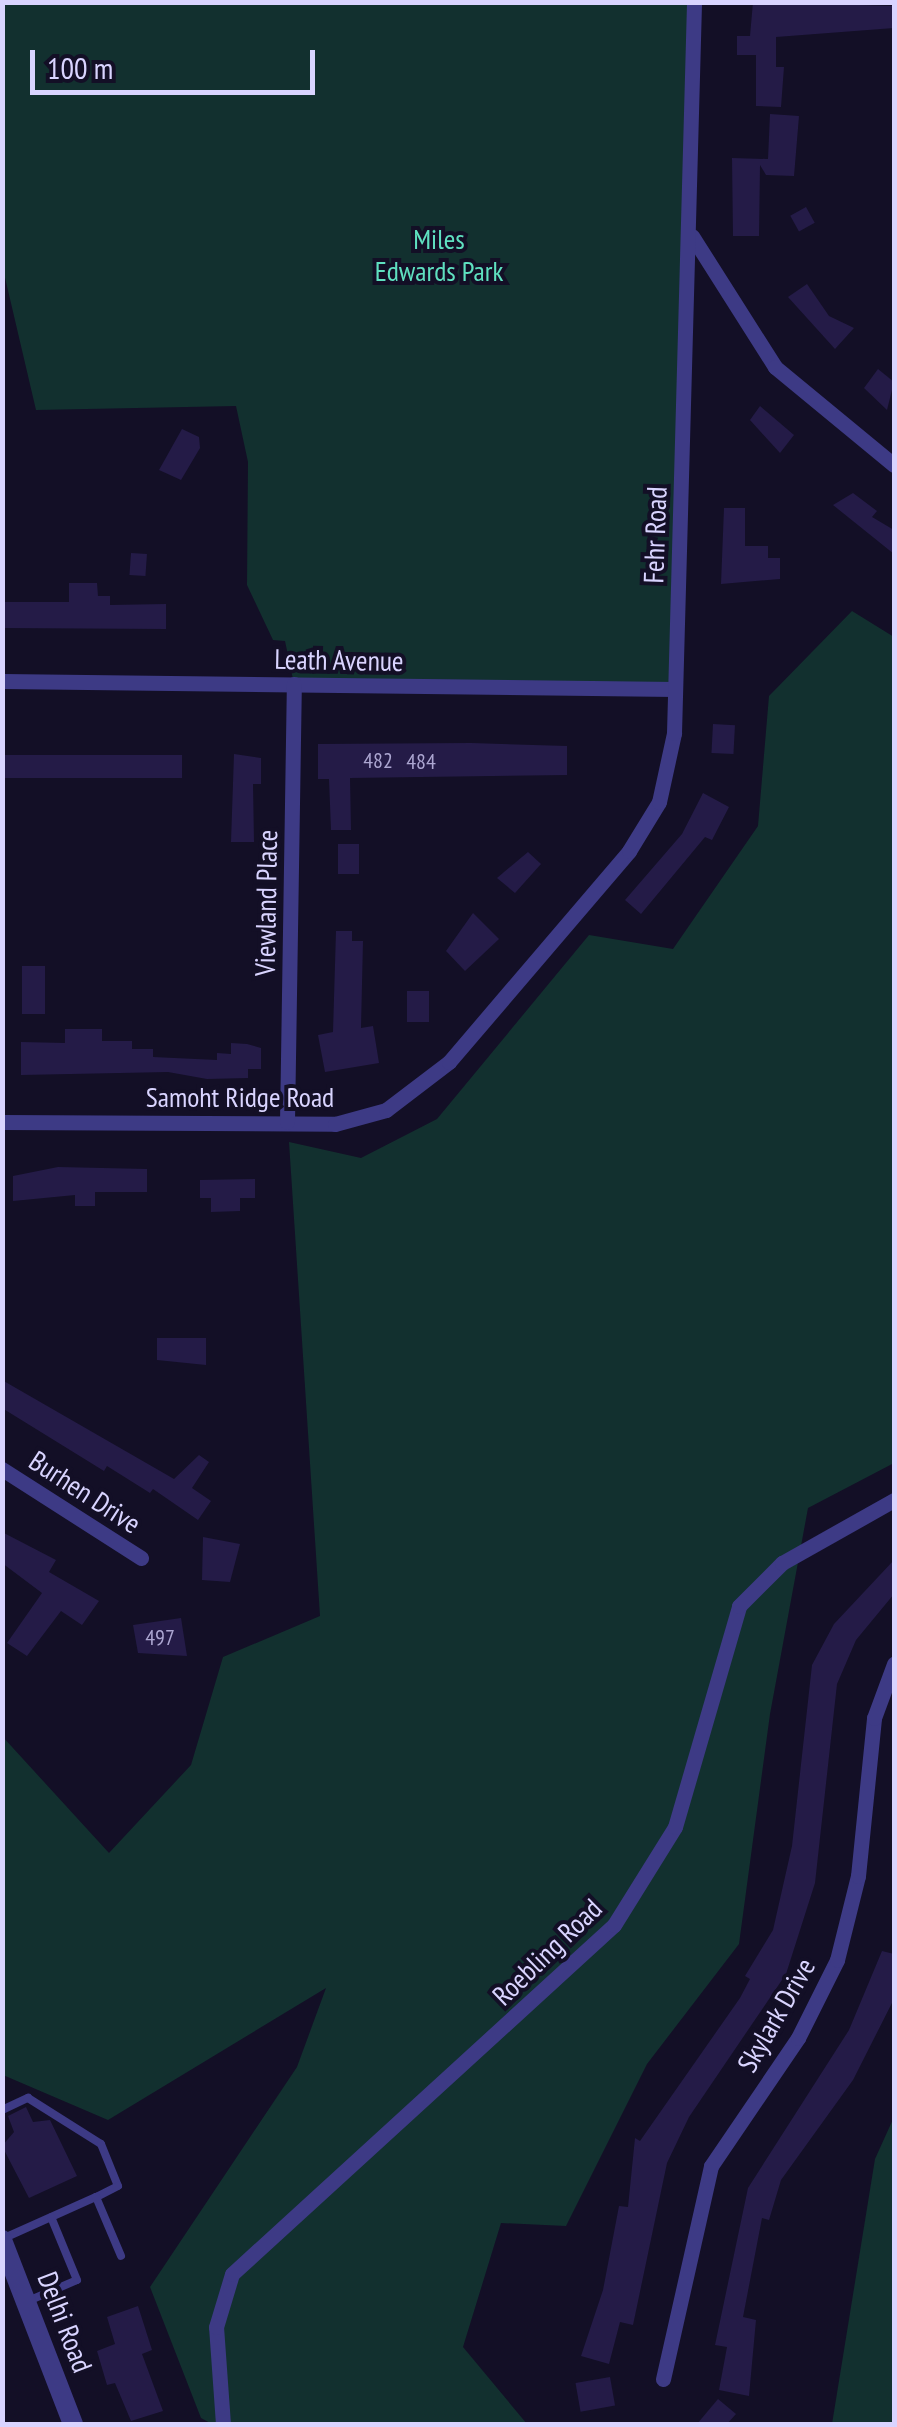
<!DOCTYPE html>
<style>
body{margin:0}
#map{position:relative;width:897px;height:2427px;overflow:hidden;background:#130f26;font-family:"PT Sans Narrow",sans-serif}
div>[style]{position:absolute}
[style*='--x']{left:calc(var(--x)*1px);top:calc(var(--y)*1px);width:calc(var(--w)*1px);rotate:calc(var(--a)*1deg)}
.green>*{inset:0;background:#12302f}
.building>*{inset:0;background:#241b47;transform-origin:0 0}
.service>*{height:8px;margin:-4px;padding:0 4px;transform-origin:4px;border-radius:4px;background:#3d3a85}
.minor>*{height:15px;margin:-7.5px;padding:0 7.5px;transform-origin:7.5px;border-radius:7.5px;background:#3d3a85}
.tertiary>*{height:20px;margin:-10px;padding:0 10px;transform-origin:10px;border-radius:10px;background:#3d3a85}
span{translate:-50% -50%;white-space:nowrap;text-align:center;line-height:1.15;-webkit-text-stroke:8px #130f26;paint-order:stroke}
.number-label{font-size:22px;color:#aca6d1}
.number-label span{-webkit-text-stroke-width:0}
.park-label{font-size:28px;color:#5fe0c0}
.street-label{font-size:28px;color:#d9d4ff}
.frame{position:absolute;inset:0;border:5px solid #d9d4ff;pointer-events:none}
.scale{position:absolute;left:30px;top:50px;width:285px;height:45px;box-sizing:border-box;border:5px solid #d9d4ff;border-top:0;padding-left:12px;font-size:30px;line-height:35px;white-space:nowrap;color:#d9d4ff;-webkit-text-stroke:8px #130f26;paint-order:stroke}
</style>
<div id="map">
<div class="green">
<i style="clip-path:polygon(2px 3px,694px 3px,675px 689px,294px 684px,285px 641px,273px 640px,247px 585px,248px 462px,236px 406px,36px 410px,3px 269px)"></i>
<i style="clip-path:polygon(852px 611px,894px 637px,894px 1463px,808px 1508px,770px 1714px,739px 1944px,647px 2064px,566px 2226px,501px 2223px,463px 2347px,527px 2424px,212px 2424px,201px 2418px,150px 2287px,297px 2067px,326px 1988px,108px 2120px,3px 2075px,2px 1736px,109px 1853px,191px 1765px,223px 1657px,320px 1616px,289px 1142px,361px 1158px,437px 1119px,589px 935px,673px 949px,758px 826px,769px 696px)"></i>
<i style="clip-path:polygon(894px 2117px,894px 2424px,832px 2424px,875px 2159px)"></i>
</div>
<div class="building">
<i style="clip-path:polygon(753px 2px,894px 6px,894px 28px,776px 37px,776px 67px,784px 67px,781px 107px,756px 106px,756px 55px,737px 55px,737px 36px,750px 36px)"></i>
<i style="clip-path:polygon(770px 114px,799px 116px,794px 176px,766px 175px,760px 165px,759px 236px,733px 236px,732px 158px,768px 159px)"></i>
<i style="left:806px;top:207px;width:18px;height:18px;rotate:61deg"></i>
<i style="clip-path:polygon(807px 284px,829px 316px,854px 328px,835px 349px,788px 297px)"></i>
<i style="clip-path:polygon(878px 369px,894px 382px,887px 410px,864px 388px)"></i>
<i style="clip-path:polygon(760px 406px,794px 435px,780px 453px,750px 420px)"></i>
<i style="clip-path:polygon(182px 429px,199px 437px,200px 448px,181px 480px,159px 470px)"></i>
<i style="clip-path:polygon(853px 493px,877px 511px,872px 517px,894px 530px,894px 554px,833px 505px)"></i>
<i style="clip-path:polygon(724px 508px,745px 508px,745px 546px,768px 546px,768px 558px,780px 558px,780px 579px,721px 584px)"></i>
<i style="left:131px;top:553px;width:16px;height:22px;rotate:4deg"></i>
<i style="clip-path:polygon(69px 583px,97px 583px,98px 596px,110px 596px,110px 605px,166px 604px,166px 629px,2px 628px,2px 602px,69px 602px)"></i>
<i style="left:713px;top:724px;width:22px;height:29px;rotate:3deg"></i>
<i style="clip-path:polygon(471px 743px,567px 746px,567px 775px,350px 778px,351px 830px,331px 830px,329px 779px,318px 779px,318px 744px)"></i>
<i style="clip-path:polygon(234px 754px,261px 758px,261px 784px,253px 784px,254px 842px,231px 842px)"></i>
<i style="left:2px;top:755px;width:180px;height:23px"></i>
<i style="clip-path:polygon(703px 793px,729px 807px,712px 840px,705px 837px,641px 914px,625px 900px,682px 834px)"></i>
<i style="left:338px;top:844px;width:21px;height:30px"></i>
<i style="clip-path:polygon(528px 852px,541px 864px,515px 893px,497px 878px)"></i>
<i style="clip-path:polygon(473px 913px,499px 939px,465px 971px,446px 951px)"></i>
<i style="clip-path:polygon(336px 931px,352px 931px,352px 941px,363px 941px,361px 1028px,373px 1026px,379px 1063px,325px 1072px,318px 1035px,333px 1032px)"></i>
<i style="left:22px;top:966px;width:23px;height:48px"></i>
<i style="left:407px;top:991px;width:22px;height:31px"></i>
<i style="clip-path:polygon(65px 1029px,102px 1029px,102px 1041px,132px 1041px,132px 1049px,153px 1049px,153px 1057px,217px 1060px,217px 1053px,231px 1054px,231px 1043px,247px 1044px,261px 1048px,261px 1069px,248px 1069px,248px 1078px,207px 1079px,168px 1072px,21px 1075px,21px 1042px,65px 1043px)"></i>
<i style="clip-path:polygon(58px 1167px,147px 1169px,147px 1192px,95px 1192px,95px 1206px,75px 1206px,75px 1195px,13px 1201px,13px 1176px)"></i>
<i style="clip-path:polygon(255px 1179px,255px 1198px,240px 1198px,240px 1211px,211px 1212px,211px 1198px,200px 1198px,200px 1180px)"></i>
<i style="clip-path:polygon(157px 1338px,206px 1338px,206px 1365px,157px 1360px)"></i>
<i style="clip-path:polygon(2px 1380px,174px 1479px,199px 1455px,209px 1462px,192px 1488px,211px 1501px,198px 1520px,153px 1489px,150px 1493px,107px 1466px,104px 1471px,2px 1408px)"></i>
<i style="clip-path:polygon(2px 1532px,56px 1560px,49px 1572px,99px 1601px,82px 1625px,61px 1611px,27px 1656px,7px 1643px,42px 1593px,2px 1563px)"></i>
<i style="clip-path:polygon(203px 1537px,240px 1544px,230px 1582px,202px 1580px)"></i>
<i style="clip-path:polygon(894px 1560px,894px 1594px,856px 1640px,837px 1684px,815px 1883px,786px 1974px,689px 2117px,667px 2163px,633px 2325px,620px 2322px,609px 2364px,581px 2356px,603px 2290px,619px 2206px,628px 2207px,635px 2138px,640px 2141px,740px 1998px,750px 1979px,745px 1976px,773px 1930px,792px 1846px,812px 1665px,834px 1624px)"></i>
<i style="clip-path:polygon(181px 1618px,187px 1656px,138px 1653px,133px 1625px)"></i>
<i style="clip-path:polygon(882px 1951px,894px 1954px,894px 1999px,853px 2080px,781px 2180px,769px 2220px,762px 2218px,743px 2317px,756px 2320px,749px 2396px,719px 2390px,727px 2347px,715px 2345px,748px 2188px,849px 2030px)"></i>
<i style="clip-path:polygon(26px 2107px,33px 2122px,50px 2120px,77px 2176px,29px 2198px,2px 2146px,14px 2132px,8px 2116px)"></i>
<i style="clip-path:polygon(138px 2306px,152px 2350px,142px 2354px,163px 2411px,131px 2421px,115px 2383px,107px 2385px,97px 2351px,115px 2344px,107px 2317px)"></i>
<i style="left:610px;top:2377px;width:29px;height:35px;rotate:80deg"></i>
<i style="clip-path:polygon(718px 2399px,736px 2414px,727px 2424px,697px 2424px)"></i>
</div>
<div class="service">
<i style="--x:2;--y:2110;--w:29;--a:-25"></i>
<i style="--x:28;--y:2098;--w:86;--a:32.2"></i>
<i style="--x:101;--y:2144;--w:45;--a:68"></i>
<i style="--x:118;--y:2186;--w:25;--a:153"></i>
<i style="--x:2;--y:2239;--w:103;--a:-24.1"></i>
<i style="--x:96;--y:2197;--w:64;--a:67"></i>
<i style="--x:28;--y:2301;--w:53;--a:-23.2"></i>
<i style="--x:77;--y:2280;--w:68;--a:-112.4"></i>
</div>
<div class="minor">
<i style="--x:692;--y:236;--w:155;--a:57.6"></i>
<i style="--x:775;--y:367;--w:154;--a:39.5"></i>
<i style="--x:2;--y:681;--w:673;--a:0.68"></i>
<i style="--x:2;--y:1122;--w:333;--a:0.3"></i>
<i style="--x:335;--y:1124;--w:53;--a:-15.4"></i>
<i style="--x:386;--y:1110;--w:79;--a:-37.3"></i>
<i style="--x:449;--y:1062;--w:277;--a:-49.5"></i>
<i style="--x:629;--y:851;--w:57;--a:-58.5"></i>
<i style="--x:659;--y:802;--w:71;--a:-77.7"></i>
<i style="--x:674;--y:733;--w:731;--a:-88.43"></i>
<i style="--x:287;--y:1122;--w:438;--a:-89.1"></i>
<i style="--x:2;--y:1469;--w:165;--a:32.6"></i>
<i style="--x:663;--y:2379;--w:218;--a:-77.3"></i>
<i style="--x:711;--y:2166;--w:155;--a:-55.8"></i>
<i style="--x:798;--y:2038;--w:87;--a:-63.4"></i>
<i style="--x:837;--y:1960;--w:87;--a:-76"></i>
<i style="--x:858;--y:1876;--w:159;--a:-84.2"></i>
<i style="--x:874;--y:1718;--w:58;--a:-69.7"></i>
<i style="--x:223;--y:2424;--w:97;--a:-94.1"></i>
<i style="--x:216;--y:2327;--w:55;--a:-73.2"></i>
<i style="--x:232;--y:2274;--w:517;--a:-42.42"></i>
<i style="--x:614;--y:1925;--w:115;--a:-58.1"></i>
<i style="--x:675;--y:1827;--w:230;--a:-73.8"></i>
<i style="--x:739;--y:1606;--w:61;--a:-45"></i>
<i style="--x:782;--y:1563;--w:129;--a:-29.4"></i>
</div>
<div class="tertiary">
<i style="--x:2;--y:2240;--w:197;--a:68.9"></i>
</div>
<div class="number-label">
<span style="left:378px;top:761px">482</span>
<span style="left:421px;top:762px">484</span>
<span style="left:160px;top:1638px">497</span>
</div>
<div class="park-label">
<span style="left:439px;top:255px">Miles<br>Edwards Park</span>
</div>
<div class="street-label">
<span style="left:655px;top:535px;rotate:-88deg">Fehr Road</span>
<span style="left:339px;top:660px;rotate:1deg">Leath Avenue</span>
<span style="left:266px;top:903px;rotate:-89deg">Viewland Place</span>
<span style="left:240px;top:1097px">Samoht Ridge Road</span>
<span style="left:85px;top:1492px;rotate:33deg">Burhen Drive</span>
<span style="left:547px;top:1952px;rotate:-44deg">Roebling Road</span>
<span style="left:776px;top:2015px;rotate:-60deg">Skylark Drive</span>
<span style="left:65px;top:2322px;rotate:69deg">Delhi Road</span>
</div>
<div class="frame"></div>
<div class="scale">100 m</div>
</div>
